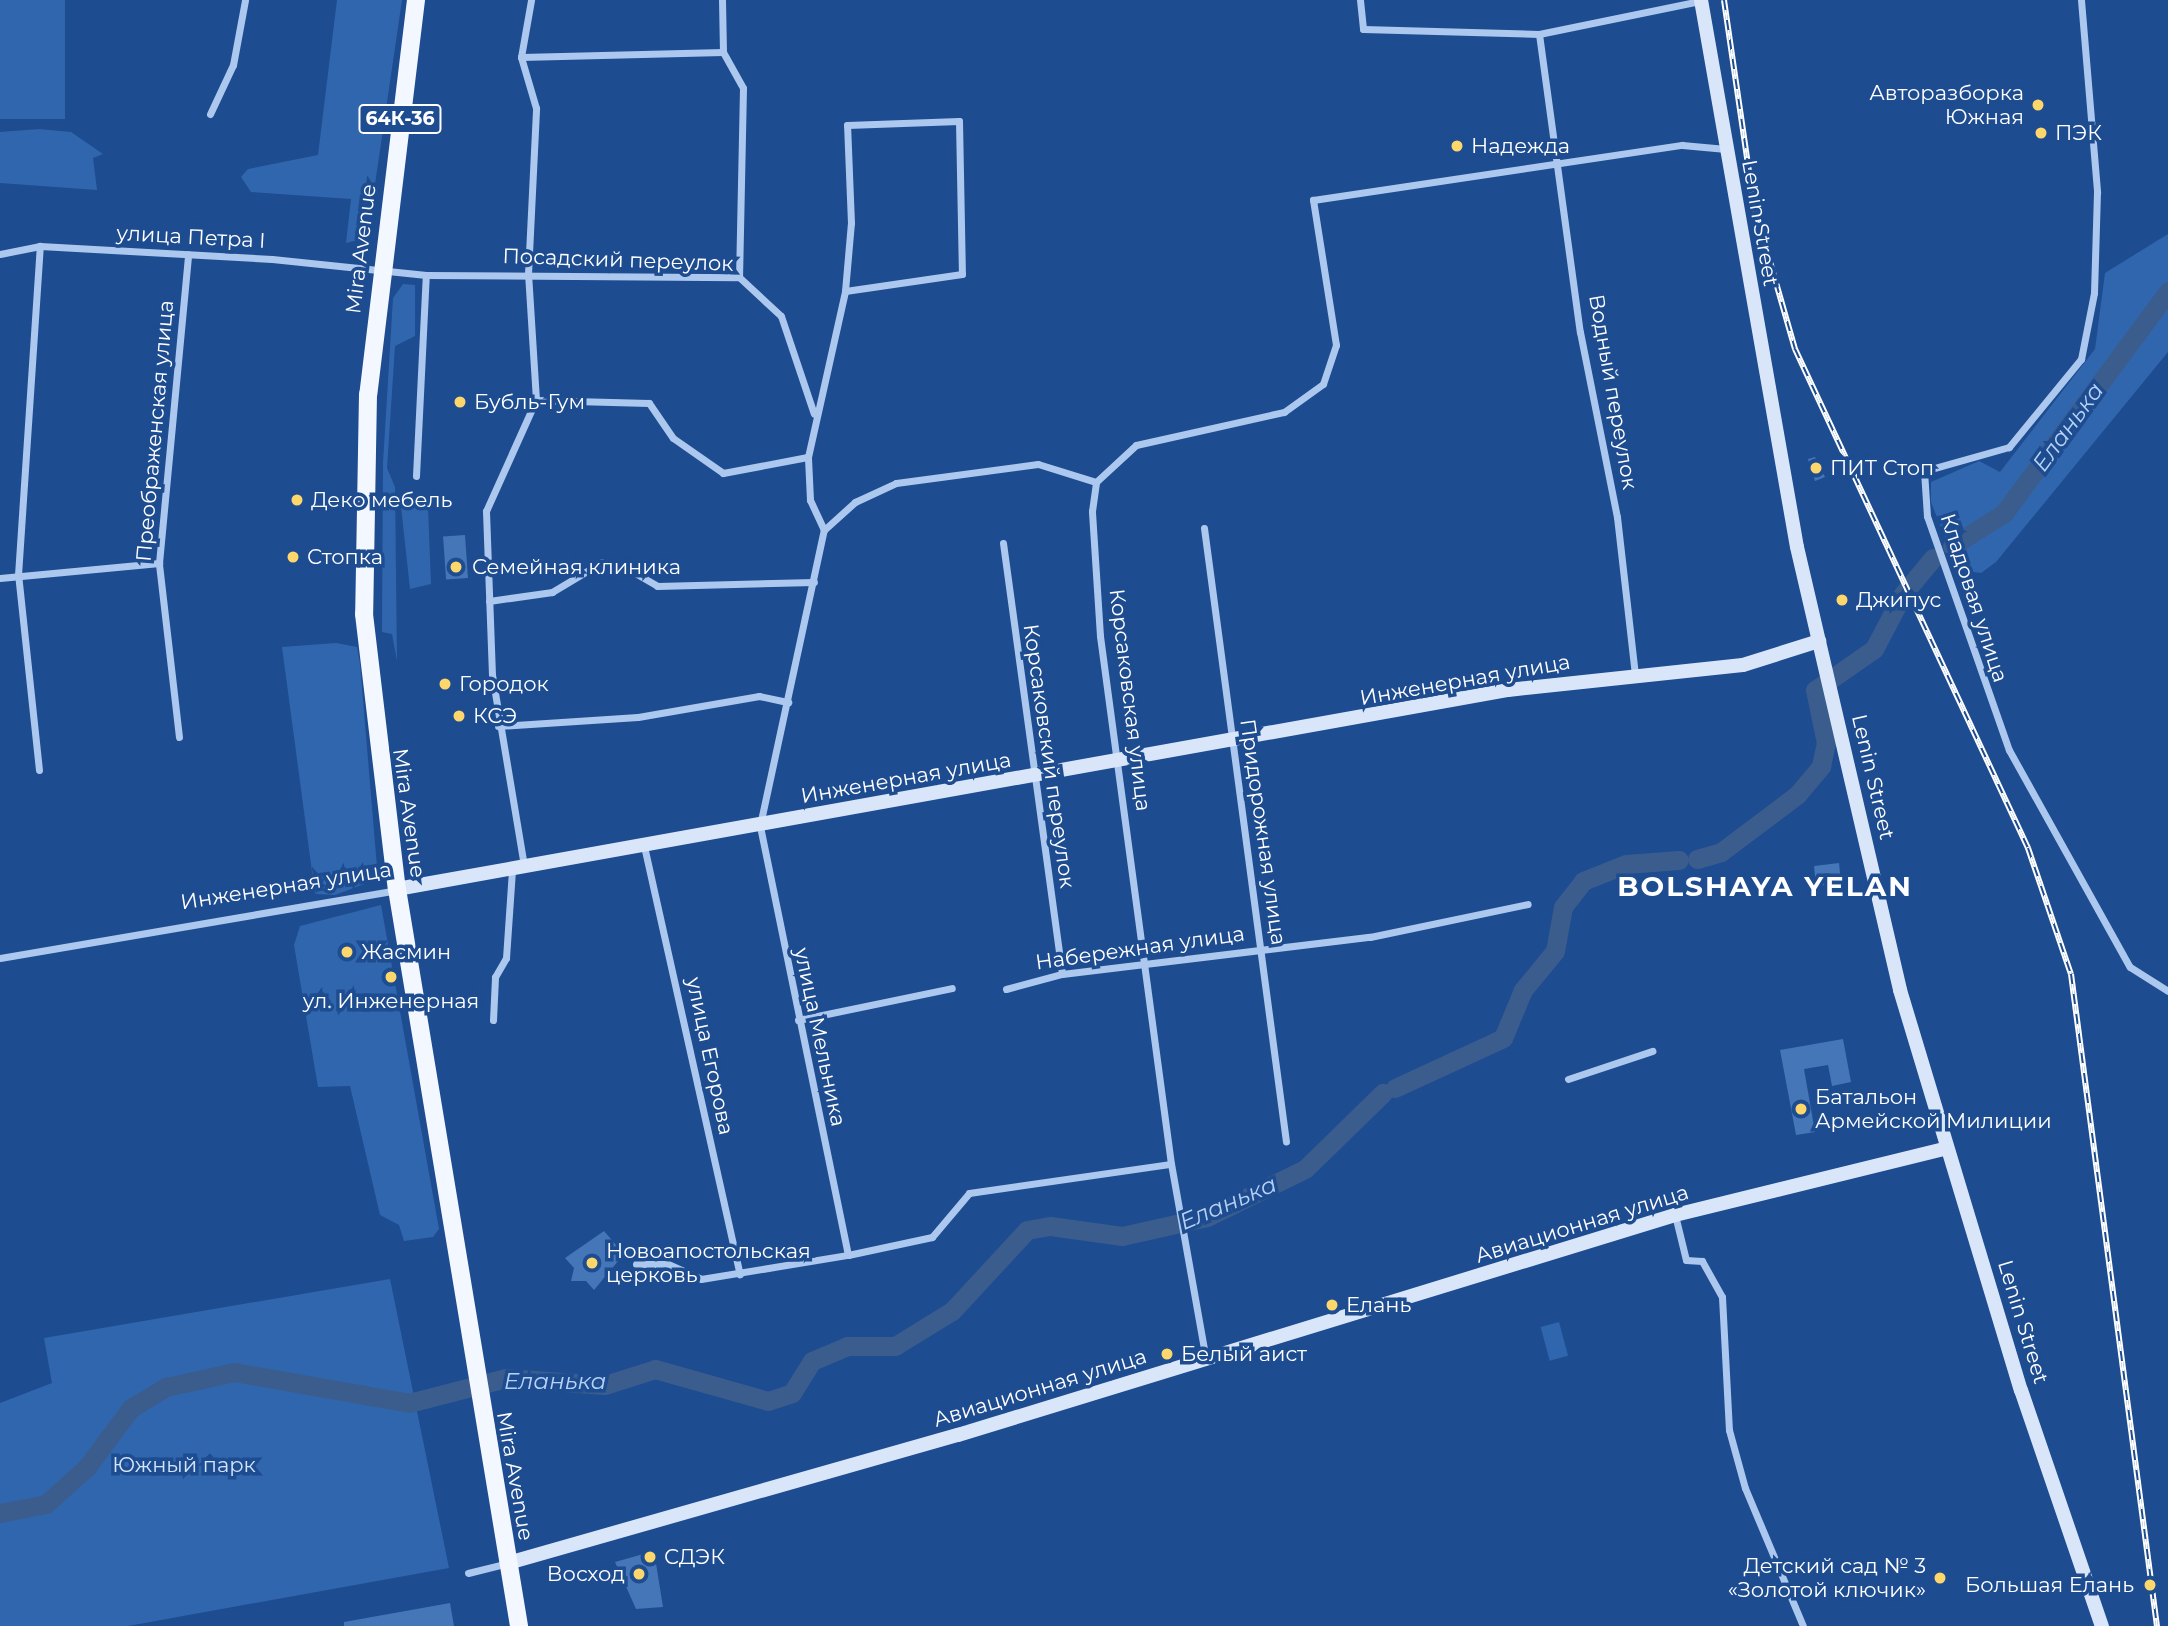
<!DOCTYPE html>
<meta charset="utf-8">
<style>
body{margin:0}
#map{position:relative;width:2168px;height:1626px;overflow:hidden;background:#1d4c90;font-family:Montserrat,sans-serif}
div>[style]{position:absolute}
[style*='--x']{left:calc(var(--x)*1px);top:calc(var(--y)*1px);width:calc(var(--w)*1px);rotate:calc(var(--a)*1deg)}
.green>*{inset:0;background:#3066ae;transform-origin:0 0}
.river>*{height:19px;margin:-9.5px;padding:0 9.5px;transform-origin:9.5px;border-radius:9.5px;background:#3b5d8e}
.building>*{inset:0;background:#4576b8;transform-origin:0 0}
.street>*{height:7px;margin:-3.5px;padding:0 3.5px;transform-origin:3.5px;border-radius:3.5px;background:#acc8ee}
.secondary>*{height:14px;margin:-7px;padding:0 7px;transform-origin:7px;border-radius:7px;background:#d9e6fa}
.primary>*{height:18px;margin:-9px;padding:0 9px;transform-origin:9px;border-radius:9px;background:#f3f7ff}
.rail>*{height:6px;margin-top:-3px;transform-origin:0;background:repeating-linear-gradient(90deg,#1d4c90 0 10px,#fff 0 20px);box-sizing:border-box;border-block:2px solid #fff}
.dots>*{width:19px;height:19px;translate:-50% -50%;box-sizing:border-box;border:4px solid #1d4c90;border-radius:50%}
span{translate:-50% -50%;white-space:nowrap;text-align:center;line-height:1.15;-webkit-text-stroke:7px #1d4c90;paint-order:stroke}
.shield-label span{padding:2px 5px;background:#1d4c90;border:2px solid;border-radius:5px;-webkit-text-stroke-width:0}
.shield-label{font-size:19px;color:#fff;font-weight:700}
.poi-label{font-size:21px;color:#fff}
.right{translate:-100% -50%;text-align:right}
.left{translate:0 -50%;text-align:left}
.street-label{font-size:21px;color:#fff}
.park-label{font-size:21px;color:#d2e3fa}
.water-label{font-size:23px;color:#b8d2f5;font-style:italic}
.district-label{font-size:28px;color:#fff;font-weight:700;letter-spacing:2px}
</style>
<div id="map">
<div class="green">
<i style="left:0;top:0;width:65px;height:119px"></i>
<i style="clip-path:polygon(337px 0,402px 0,369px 225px,363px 239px,346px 243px,351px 199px,251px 192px,241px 177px,248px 169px,318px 155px)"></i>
<i style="clip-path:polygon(39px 129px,71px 132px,103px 154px,93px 158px,97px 190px,0 183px,0 132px)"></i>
<i style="clip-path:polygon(2168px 234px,2168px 352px,1996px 562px,1981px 573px,1958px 570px,1931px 502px,1931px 482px,1979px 461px,2000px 472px,2095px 349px,2105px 273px)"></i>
<i style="clip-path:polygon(403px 284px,415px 285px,415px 336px,395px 346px,387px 468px,395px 487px,397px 661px,392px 634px,382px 632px,383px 463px,393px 298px)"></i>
<i style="clip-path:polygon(400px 497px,428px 508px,431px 584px,410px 589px)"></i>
<i style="clip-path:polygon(336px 643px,357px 647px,360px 664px,377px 867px,370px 882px,335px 895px,315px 894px,282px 647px)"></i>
<i style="clip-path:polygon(381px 905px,439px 1229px,433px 1237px,404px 1241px,399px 1225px,380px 1215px,350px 1086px,318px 1087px,294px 945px,300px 926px)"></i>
<i style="clip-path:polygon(390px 1279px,449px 1568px,128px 1626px,0 1626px,0 1403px,52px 1383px,44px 1338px)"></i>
<i style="left:1559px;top:1322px;width:35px;height:19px;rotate:75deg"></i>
</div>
<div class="river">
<i style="--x:1952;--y:546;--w:62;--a:-32.4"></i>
<i style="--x:2004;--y:513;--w:276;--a:-53.5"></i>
<i style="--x:1697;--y:859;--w:25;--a:-16"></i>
<i style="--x:1721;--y:852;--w:95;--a:-36.9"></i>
<i style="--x:1797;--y:795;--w:38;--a:-50"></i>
<i style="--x:1821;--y:766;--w:24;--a:-78"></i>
<i style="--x:1826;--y:743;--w:54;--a:-101.7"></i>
<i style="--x:1815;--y:690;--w:72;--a:-34.8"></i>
<i style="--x:1874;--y:649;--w:62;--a:-62.2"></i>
<i style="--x:1903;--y:594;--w:47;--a:-50.2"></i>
<i style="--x:1395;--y:1088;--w:119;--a:-24.8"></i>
<i style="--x:1503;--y:1038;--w:52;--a:-67.4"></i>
<i style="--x:1523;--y:990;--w:50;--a:-50.6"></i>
<i style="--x:1555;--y:951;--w:45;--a:-79.7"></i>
<i style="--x:1563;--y:907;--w:33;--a:-52"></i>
<i style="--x:1583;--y:881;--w:46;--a:-21.6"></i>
<i style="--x:1626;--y:864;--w:53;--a:-4.3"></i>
<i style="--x:0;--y:1513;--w:47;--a:-11.1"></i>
<i style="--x:46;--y:1504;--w:55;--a:-42.1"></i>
<i style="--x:87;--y:1467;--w:74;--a:-53.3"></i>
<i style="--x:131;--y:1408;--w:41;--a:-31"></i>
<i style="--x:166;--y:1387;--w:70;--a:-12.4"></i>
<i style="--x:234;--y:1372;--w:178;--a:10"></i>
<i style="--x:409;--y:1403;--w:100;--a:-14.5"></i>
<i style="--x:506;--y:1378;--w:99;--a:4"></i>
<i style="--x:605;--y:1385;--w:52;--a:-17.7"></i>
<i style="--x:655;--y:1369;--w:117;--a:15.8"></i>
<i style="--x:768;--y:1401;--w:25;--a:-18"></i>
<i style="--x:792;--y:1393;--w:38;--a:-58"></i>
<i style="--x:812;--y:1361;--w:38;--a:-23"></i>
<i style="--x:847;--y:1346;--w:48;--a:0"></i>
<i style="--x:895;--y:1346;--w:67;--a:-31.6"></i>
<i style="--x:952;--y:1311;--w:110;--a:-47.2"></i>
<i style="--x:1027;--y:1230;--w:23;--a:-10"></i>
<i style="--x:1050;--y:1226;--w:73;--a:7.9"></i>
<i style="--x:1122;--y:1236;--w:87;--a:-12.6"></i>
<i style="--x:1207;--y:1217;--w:109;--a:-26.1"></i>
<i style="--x:1305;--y:1169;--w:109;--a:-44.3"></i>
</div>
<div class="building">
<i style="clip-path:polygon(1815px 457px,1825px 477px,1815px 481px,1808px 459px)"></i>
<i style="left:465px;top:535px;width:43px;height:22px;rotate:86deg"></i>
<i style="clip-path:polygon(1839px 863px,1841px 883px,1837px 892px,1827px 893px,1826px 885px,1816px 886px,1814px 866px)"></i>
<i style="clip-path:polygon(1843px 1039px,1851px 1082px,1832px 1086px,1828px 1065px,1804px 1069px,1815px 1132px,1796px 1135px,1780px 1050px)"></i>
<i style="clip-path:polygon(604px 1231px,624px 1254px,594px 1290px,586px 1281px,571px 1281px,574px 1268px,565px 1258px)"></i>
<i style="clip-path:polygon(654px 1551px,663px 1607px,636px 1609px,615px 1562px)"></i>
<i style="clip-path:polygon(450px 1603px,454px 1626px,344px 1626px,344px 1622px)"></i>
</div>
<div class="street">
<i style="--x:722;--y:0;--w:52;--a:88.9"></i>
<i style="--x:1360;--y:0;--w:29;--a:84"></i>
<i style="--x:1363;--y:29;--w:176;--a:1.6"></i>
<i style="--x:1539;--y:34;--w:164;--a:-11.6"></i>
<i style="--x:2081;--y:0;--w:193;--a:85.2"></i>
<i style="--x:2097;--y:192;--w:101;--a:91.7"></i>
<i style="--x:2094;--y:293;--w:67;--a:101.1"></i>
<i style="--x:2081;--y:359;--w:114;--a:129.3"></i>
<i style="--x:2009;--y:447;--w:88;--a:164.2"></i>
<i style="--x:1924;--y:471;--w:45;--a:86.2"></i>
<i style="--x:1927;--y:516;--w:248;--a:70.7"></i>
<i style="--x:2009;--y:750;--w:248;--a:60.9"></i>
<i style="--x:2130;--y:967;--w:45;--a:32.3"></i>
<i style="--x:1539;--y:34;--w:301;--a:82.2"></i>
<i style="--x:1580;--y:332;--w:189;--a:78.7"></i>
<i style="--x:1617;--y:517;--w:159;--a:83.5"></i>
<i style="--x:521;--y:57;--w:58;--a:-80"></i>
<i style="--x:210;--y:114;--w:54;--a:-64.9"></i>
<i style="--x:233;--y:65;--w:66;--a:-79.5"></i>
<i style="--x:0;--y:254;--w:41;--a:-11.3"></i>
<i style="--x:40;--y:246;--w:232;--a:3.2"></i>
<i style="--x:272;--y:259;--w:155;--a:5.9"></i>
<i style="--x:426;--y:275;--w:313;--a:0.4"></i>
<i style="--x:739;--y:277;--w:57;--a:42.9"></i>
<i style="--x:781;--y:316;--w:103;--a:71.4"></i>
<i style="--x:536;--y:400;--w:113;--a:1.5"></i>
<i style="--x:649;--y:403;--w:42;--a:55.6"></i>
<i style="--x:673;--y:438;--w:61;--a:35"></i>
<i style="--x:723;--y:473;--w:86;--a:-10.7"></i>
<i style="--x:416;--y:476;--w:201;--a:-87.2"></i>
<i style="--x:1204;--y:528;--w:619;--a:82.39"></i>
<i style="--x:824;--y:530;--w:33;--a:-115"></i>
<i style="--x:810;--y:500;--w:43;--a:-92.7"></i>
<i style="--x:808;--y:457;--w:170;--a:-77.4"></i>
<i style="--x:845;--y:291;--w:68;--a:-85"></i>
<i style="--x:851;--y:223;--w:98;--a:-92.3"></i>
<i style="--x:847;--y:125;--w:112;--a:-2"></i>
<i style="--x:959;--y:121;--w:153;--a:88.9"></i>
<i style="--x:962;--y:274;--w:118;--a:171.7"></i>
<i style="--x:1003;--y:543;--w:435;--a:82.2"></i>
<i style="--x:0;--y:578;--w:160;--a:-5.4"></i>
<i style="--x:489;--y:601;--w:64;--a:-8.1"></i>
<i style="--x:552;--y:592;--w:58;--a:-31"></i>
<i style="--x:602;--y:562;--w:21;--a:11"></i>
<i style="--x:623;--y:566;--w:39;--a:30"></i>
<i style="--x:657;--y:586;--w:157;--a:-1.5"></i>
<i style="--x:498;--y:726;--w:140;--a:-3.7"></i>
<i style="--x:638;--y:717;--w:123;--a:-9.8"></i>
<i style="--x:759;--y:696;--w:30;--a:12"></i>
<i style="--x:179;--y:737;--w:175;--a:-96.6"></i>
<i style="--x:159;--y:563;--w:310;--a:-84.6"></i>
<i style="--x:39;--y:770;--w:196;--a:-96.1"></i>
<i style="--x:18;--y:575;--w:330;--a:-86.2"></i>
<i style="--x:644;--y:846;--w:439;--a:77.4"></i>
<i style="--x:524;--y:866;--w:194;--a:-99.5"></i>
<i style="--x:492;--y:675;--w:164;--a:-92.1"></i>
<i style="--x:486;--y:511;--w:122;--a:-65.8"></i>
<i style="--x:536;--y:400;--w:126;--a:-93.6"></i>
<i style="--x:528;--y:274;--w:166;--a:-87.2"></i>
<i style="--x:536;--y:108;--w:53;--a:-106.4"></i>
<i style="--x:521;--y:57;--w:202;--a:-1.4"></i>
<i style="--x:723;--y:52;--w:41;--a:60.9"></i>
<i style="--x:743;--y:88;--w:189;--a:91.2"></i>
<i style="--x:0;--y:958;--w:402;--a:-9.7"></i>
<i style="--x:1006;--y:989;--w:58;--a:-15"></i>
<i style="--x:1062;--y:974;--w:310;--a:-6.9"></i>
<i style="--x:1370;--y:937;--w:161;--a:-11.8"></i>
<i style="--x:493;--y:1020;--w:43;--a:-87.3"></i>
<i style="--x:495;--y:977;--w:22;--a:-60"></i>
<i style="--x:506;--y:958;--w:88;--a:-86.1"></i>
<i style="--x:798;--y:1020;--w:157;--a:-11.7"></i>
<i style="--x:1568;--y:1079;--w:89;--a:-18.4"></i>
<i style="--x:1675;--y:1215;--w:46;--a:76.3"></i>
<i style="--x:1686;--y:1260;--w:16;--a:4"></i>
<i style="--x:1702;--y:1261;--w:41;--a:60.9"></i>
<i style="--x:1722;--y:1297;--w:133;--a:87"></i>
<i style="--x:1729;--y:1430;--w:60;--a:74.6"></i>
<i style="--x:1745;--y:1488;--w:150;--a:67.2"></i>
<i style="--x:848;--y:1255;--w:439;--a:-101.6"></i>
<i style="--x:760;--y:825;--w:302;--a:-77.8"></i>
<i style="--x:824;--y:530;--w:42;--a:-42.1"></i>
<i style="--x:855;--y:502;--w:45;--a:-24.9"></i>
<i style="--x:896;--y:483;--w:143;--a:-7.6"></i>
<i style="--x:1038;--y:464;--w:61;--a:17.2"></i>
<i style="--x:636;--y:1264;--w:32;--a:0"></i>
<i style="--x:668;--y:1264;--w:36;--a:24"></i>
<i style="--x:701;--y:1279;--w:149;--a:-9.3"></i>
<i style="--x:848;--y:1255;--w:86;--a:-12.1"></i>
<i style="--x:932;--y:1237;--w:57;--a:-49.9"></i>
<i style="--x:969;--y:1193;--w:204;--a:-8.2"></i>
<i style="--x:1206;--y:1360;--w:199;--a:-100.1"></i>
<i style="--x:1171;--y:1164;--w:533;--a:-97.66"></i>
<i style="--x:1100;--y:636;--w:125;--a:-93.7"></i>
<i style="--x:1092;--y:511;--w:29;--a:-82"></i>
<i style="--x:1096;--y:482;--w:54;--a:-42.8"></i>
<i style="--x:1136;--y:445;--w:152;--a:-12.6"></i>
<i style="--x:1284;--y:412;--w:48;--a:-35.7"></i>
<i style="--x:1323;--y:384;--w:41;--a:-71.6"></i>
<i style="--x:1336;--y:345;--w:147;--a:-99"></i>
<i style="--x:1313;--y:200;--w:373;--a:-8.5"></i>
<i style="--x:1682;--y:145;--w:44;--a:5.2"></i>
<i style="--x:468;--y:1573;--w:41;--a:-14"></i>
</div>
<div class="secondary">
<i style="--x:1701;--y:0;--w:555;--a:80.05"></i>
<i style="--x:1797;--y:547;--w:455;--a:76.9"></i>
<i style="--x:1900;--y:990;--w:418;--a:73.2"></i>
<i style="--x:2021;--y:1390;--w:250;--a:71.1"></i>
<i style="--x:397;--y:889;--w:1129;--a:-10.16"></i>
<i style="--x:1508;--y:690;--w:236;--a:-6.1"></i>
<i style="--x:1743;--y:665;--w:80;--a:-17.5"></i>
<i style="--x:508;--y:1563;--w:468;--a:-15.9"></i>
<i style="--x:958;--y:1435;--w:750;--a:-17.06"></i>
<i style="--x:1675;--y:1215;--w:280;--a:-13.8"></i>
</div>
<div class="primary">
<i style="--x:416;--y:0;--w:397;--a:96.9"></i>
<i style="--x:368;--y:394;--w:220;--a:91"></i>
<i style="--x:364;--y:614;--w:277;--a:83.2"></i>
<i style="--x:397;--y:889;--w:747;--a:80.6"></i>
</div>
<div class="rail">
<i style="--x:1724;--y:0;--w:208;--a:81.7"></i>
<i style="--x:1754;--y:206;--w:149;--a:74"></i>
<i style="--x:1795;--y:349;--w:551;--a:64.97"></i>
<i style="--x:2028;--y:848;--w:133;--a:71.2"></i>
<i style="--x:2071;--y:974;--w:658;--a:82.49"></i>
</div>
<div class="dots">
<i style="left:2038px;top:105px;background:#fdd76b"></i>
<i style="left:2041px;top:133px;background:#fdd76b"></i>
<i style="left:1457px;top:146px;background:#fdd76b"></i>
<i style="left:460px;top:402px;background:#fdd76b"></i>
<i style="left:1816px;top:468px;background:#fdd76b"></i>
<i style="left:297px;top:500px;background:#fdd76b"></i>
<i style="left:293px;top:557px;background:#fdd76b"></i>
<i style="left:456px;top:567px;background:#fdd76b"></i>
<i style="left:1842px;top:600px;background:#fdd76b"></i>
<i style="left:445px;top:684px;background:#fdd76b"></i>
<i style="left:459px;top:716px;background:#fdd76b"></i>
<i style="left:347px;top:952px;background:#fdd76b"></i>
<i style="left:391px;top:977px;background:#fdd76b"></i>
<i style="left:1801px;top:1109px;background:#fdd76b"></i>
<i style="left:592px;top:1263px;background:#fdd76b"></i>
<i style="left:1332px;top:1305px;background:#fdd76b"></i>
<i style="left:1167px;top:1354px;background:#fdd76b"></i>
<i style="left:650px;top:1557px;background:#fdd76b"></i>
<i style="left:639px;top:1574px;background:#fdd76b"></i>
<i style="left:1940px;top:1578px;background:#fdd76b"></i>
<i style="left:2150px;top:1585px;background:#fdd76b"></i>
</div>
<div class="shield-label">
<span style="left:400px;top:119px">64К-36</span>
</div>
<div class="poi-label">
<span class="right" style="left:2024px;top:105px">Авторазборка<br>Южная</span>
<span class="left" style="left:2055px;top:133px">ПЭК</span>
<span class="left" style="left:1471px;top:146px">Надежда</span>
<span class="left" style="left:474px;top:402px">Бубль-Гум</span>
<span class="left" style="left:1830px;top:468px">ПИТ Стоп</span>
<span class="left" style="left:311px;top:500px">Деко мебель</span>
<span class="left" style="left:307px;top:557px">Стопка</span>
<span class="left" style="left:472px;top:567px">Семейная клиника</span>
<span class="left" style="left:1856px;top:600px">Джипус</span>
<span class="left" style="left:459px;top:684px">Городок</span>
<span class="left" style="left:473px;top:716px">КСЭ</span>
<span class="left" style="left:361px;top:952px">Жасмин</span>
<span style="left:391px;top:1001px">ул. Инженерная</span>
<span class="left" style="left:1815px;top:1109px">Батальон<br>Армейской Милиции</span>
<span class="left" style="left:606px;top:1263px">Новоапостольская<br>церковь</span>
<span class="left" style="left:1346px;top:1305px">Елань</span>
<span class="left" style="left:1181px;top:1354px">Белый аист</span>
<span class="left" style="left:664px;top:1557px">СДЭК</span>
<span class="right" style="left:1926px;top:1578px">Детский сад № 3<br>«Золотой ключик»</span>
<span class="right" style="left:625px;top:1574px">Восход</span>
<span class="right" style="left:2134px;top:1585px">Большая Елань</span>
</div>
<div class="street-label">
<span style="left:1760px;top:223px;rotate:80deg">Lenin Street</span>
<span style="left:191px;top:237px;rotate:3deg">улица Петра I</span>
<span style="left:361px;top:249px;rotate:-83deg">Mira Avenue</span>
<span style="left:618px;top:260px;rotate:2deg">Посадский переулок</span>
<span style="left:1613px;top:392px;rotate:80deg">Водный переулок</span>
<span style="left:155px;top:431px;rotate:-85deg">Преображенская улица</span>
<span style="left:1974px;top:598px;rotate:72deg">Кладовая улица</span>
<span style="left:1465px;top:680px;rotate:-10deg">Инженерная улица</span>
<span style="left:1130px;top:700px;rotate:83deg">Корсаковская улица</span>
<span style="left:1049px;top:756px;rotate:82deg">Корсаковский переулок</span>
<span style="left:1873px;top:777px;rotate:77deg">Lenin Street</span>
<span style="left:906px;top:778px;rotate:-10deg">Инженерная улица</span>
<span style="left:409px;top:813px;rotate:82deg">Mira Avenue</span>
<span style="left:1263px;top:832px;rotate:82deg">Придорожная улица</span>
<span style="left:286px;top:886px;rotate:-9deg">Инженерная улица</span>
<span style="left:1140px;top:948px;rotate:-8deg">Набережная улица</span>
<span style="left:820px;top:1037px;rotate:78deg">улица Мельника</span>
<span style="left:710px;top:1056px;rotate:78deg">улица Егорова</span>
<span style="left:1582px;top:1224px;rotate:-17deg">Авиационная улица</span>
<span style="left:2023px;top:1322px;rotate:73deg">Lenin Street</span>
<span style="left:1040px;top:1388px;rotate:-17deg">Авиационная улица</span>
<span style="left:515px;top:1476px;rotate:80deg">Mira Avenue</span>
</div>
<div class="park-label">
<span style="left:184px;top:1465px">Южный парк</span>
</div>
<div class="water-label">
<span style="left:2068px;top:427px;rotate:-54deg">Еланька</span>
<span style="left:1228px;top:1203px;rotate:-23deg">Еланька</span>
<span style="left:555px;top:1381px">Еланька</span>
</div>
<div class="district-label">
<span style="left:1765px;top:886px">BOLSHAYA YELAN</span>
</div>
</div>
